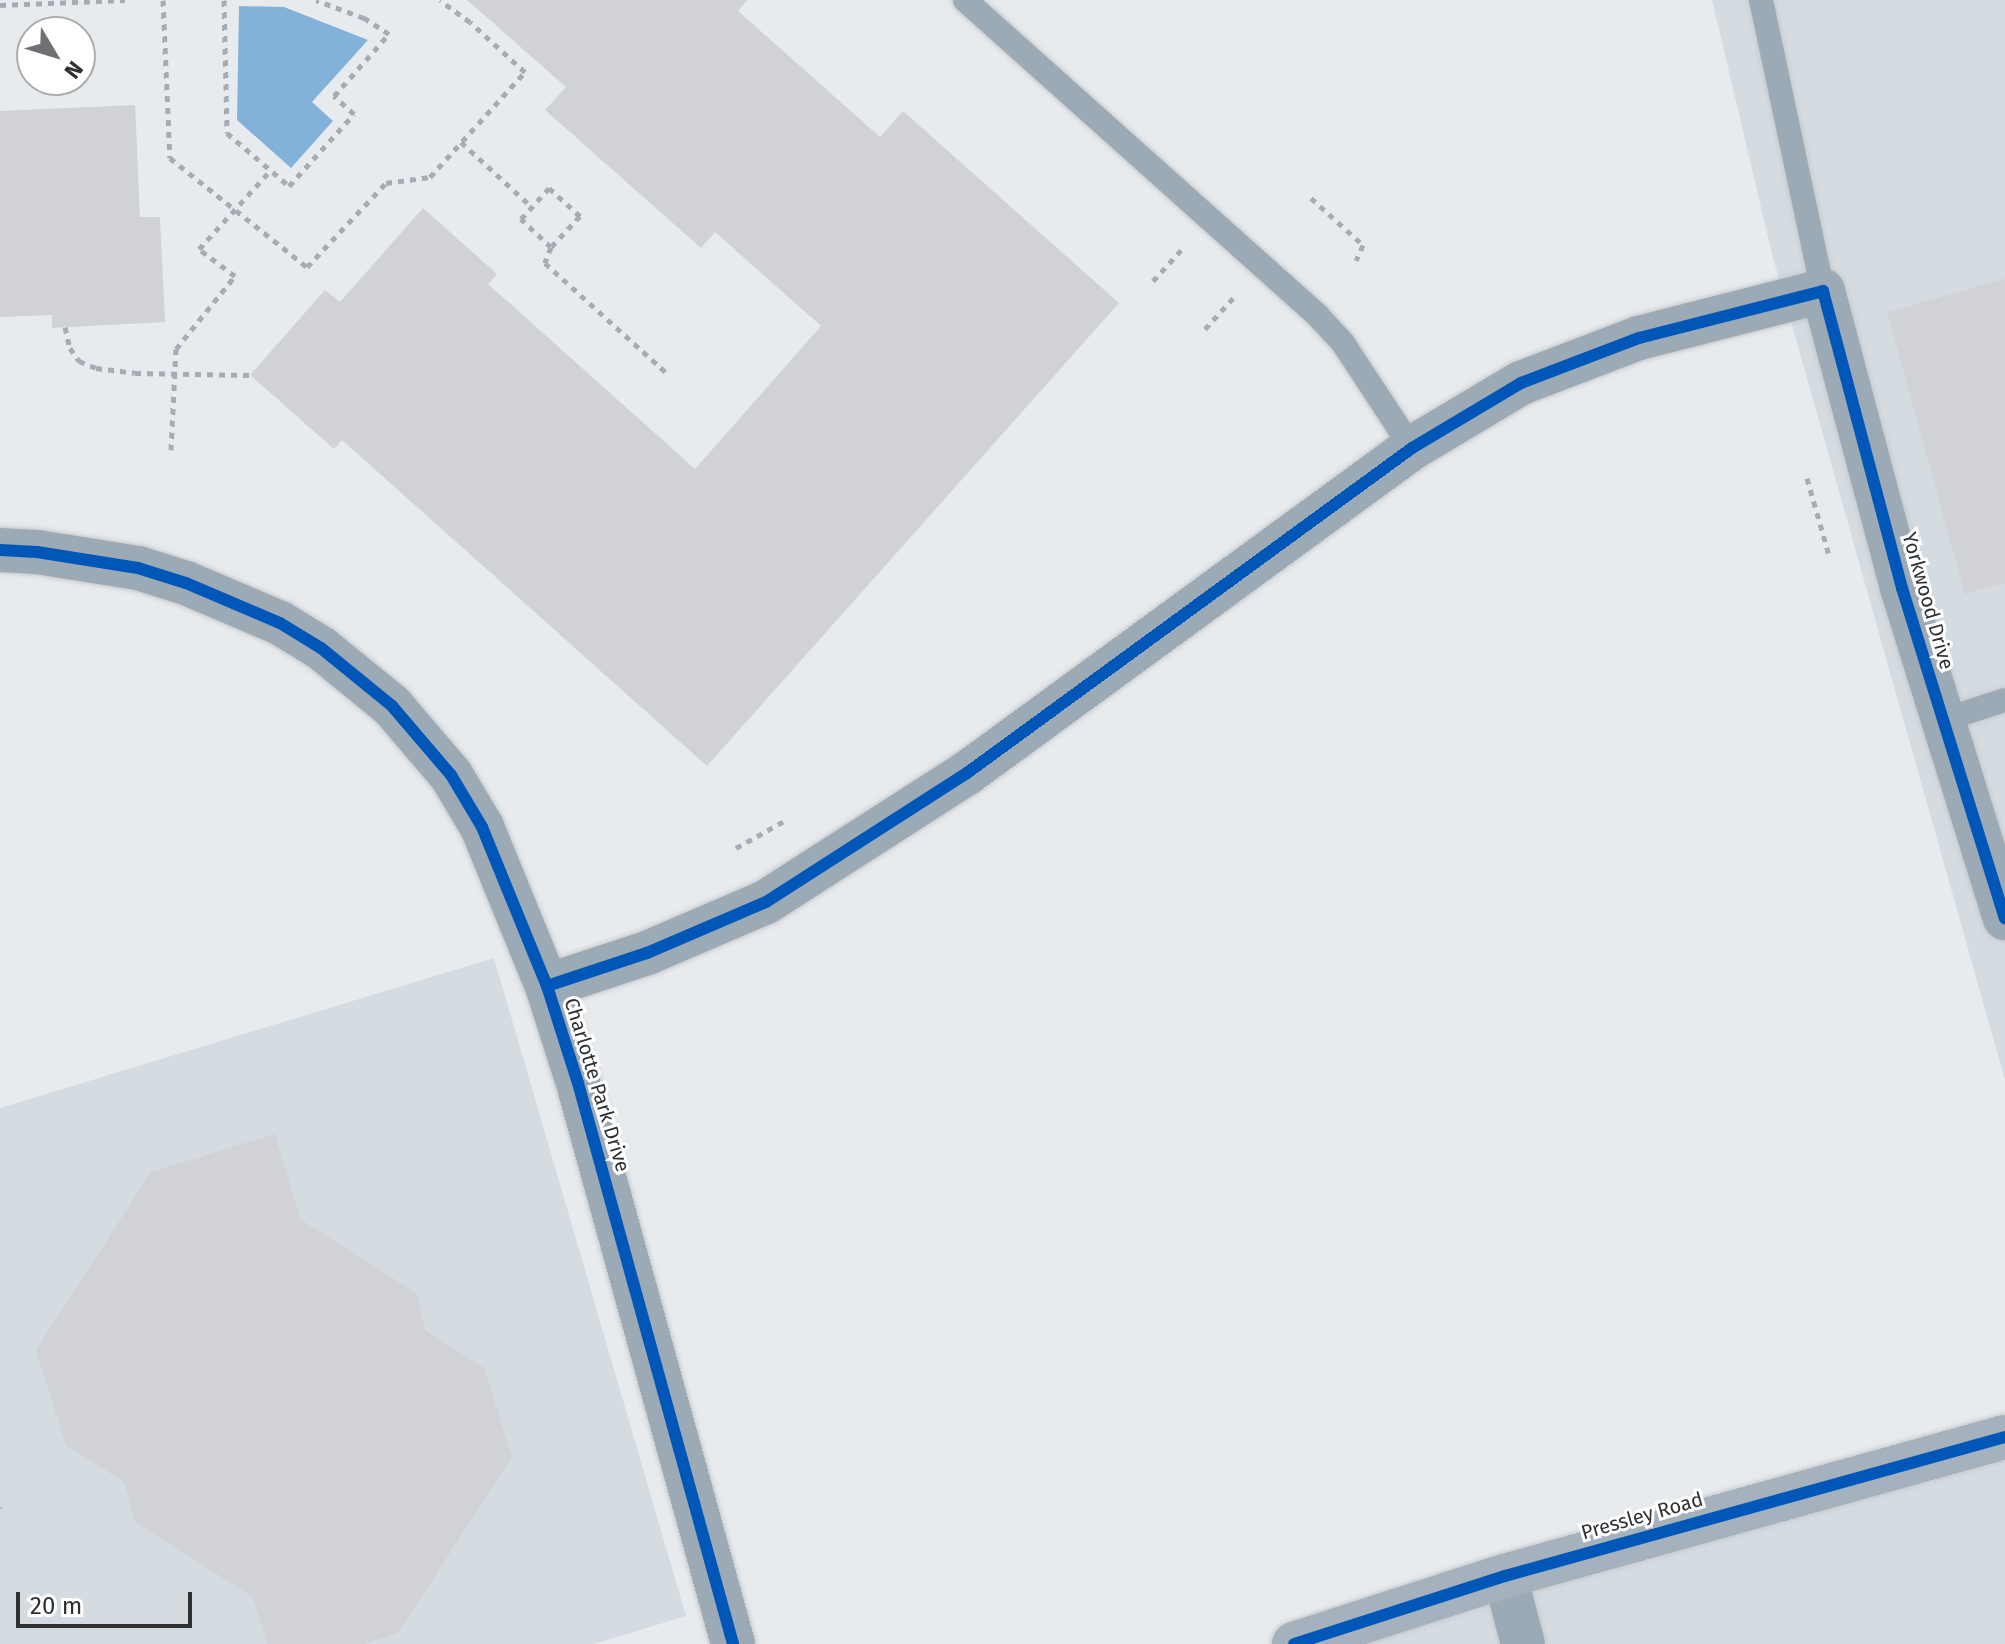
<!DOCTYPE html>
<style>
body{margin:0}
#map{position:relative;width:2005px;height:1644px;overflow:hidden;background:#e8ebee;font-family:"Fira Sans",sans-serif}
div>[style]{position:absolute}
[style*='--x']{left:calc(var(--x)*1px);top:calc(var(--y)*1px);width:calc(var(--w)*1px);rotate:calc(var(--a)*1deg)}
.built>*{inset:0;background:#d4dce2}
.water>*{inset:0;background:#82b2d9}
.building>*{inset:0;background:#d0d2d5}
.path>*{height:5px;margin-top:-2.5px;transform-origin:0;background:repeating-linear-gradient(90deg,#a4adb5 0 6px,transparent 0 12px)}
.roads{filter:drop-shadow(0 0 2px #c7c9cb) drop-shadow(0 0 2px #c7c9cb)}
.lane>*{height:24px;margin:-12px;padding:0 12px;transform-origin:12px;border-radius:12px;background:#9caab6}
.street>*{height:44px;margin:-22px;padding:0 22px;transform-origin:22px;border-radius:22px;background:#9caab6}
.secondary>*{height:44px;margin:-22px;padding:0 22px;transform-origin:22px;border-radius:22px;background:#a5b2bd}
.cycleway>*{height:12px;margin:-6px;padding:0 6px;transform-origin:6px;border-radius:6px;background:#0057b8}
span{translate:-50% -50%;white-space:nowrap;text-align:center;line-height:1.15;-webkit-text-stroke:6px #fff;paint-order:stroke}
.street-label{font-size:20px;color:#2e3032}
.north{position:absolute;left:16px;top:16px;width:80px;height:80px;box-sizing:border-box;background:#fff;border:2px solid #abacad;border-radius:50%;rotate:128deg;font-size:22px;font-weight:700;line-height:32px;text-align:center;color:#2e3032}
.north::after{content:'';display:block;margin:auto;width:28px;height:36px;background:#6f7174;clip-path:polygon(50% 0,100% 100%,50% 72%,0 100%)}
.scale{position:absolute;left:16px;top:1592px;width:176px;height:36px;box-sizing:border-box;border:4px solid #2e3032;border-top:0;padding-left:10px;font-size:24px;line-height:28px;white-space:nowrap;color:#2e3032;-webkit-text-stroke:6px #fff;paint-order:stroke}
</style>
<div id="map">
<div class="built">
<i style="clip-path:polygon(1712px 0,2005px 0,2005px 1080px,1772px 254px)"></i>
<i style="clip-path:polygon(494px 958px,686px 1616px,594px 1644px,0 1644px,0 1108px)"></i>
<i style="clip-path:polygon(2005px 1457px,2005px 1644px,1307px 1644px)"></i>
</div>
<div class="water">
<i style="clip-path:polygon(239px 6px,284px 7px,368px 40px,312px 102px,333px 121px,291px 168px,237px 120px)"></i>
</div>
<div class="building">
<i style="clip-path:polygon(467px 0,747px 0,738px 11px,880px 137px,903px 111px,1119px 303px,707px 766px,342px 440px,334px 449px,250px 375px,325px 290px,340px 302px,423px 208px,497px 274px,488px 284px,695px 469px,821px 326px,715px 232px,701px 248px,545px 110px,566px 87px)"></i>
<i style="clip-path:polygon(135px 105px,140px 217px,160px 217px,165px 322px,52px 328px,52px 315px,0 317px,0 111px)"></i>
<i style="clip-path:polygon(2005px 279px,2005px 583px,1965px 594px,1887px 312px)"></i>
<i style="clip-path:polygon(275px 1134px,300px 1219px,416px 1293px,426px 1331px,484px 1368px,512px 1457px,398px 1633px,365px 1644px,267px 1644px,253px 1597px,135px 1522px,124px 1482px,66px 1445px,36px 1350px,151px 1172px)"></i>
</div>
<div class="path">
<i style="--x:163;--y:0;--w:158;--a:87.5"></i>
<i style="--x:170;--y:158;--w:175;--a:38.5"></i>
<i style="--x:307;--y:267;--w:115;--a:-46.8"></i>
<i style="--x:386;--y:183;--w:44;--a:-7.8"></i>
<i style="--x:430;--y:177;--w:142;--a:-47.9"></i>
<i style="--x:525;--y:72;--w:74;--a:-137.7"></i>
<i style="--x:470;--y:22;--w:37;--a:-144"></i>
<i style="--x:224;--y:0;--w:133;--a:88.7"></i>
<i style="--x:227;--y:133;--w:82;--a:40.5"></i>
<i style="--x:289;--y:186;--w:97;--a:-47.9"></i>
<i style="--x:354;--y:114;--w:27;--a:-138"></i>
<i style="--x:334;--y:96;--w:83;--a:-48.4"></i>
<i style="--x:389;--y:34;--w:30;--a:-147"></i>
<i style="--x:364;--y:18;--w:51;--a:-159.4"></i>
<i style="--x:0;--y:5;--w:125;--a:-2.3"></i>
<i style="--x:461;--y:142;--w:96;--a:42.5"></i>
<i style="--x:549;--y:188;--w:42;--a:42.1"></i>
<i style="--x:580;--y:216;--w:42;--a:133.1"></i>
<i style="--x:551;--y:247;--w:41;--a:-137"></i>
<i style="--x:521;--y:219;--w:42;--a:-47.9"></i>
<i style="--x:1311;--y:198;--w:70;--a:42.1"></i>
<i style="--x:1363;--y:245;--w:17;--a:114"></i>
<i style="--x:551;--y:247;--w:17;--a:111"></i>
<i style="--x:545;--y:263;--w:166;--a:42.1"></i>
<i style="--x:1153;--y:281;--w:43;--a:-47.8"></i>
<i style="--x:65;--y:327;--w:22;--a:77"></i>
<i style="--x:70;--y:348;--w:16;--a:55"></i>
<i style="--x:79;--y:361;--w:18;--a:22"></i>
<i style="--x:96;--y:368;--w:39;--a:7"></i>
<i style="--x:135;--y:373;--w:115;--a:1"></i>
<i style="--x:1205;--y:329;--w:43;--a:-47.8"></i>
<i style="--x:171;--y:450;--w:101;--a:-87.2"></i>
<i style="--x:176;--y:349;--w:94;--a:-51.1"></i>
<i style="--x:235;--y:276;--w:45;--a:-143.1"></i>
<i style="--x:199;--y:249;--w:105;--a:-47.7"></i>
<i style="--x:1807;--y:478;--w:80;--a:74.1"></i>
<i style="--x:736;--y:848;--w:57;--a:-29.2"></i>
<i style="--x:0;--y:1507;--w:1;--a:-45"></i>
</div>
<div class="roads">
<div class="lane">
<i style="--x:965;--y:0;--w:474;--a:41.8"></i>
<i style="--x:1318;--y:316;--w:37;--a:47"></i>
<i style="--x:1343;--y:343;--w:126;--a:56.7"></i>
<i style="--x:1761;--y:0;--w:298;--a:78"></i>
<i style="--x:1943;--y:720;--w:65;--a:-17.9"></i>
</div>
<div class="street">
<i style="--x:0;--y:550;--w:37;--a:3"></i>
<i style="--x:37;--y:552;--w:102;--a:9"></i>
<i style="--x:138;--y:568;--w:50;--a:17.4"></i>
<i style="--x:186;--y:583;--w:102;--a:23.1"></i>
<i style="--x:280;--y:623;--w:48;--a:31.4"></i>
<i style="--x:321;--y:648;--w:92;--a:39.2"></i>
<i style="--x:392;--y:706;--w:91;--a:49.5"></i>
<i style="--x:451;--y:775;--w:61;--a:59.2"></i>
<i style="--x:482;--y:827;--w:172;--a:67.8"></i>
<i style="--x:547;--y:986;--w:102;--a:72.3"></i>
<i style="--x:578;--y:1083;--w:582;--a:74.55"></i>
<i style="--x:547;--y:986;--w:105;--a:-18.3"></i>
<i style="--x:647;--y:953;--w:129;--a:-23.2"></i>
<i style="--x:766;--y:902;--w:239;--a:-32.7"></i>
<i style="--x:967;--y:773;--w:551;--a:-36.14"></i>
<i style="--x:1412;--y:448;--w:127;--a:-30.8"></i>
<i style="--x:1521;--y:383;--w:126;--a:-20.9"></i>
<i style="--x:1639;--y:338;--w:190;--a:-14.3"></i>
<i style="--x:1823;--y:291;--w:307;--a:75.1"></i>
<i style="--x:1902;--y:588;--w:346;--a:72.7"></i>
<i style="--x:1505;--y:1576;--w:70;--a:75.2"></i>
</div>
<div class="secondary">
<i style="--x:1294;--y:1644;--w:222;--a:-17.9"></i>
<i style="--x:1505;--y:1576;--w:519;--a:-15.54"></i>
</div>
</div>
<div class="cycleway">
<i style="--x:0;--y:550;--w:37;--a:3"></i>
<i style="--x:37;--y:552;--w:102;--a:9"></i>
<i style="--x:138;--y:568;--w:50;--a:17.4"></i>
<i style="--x:186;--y:583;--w:102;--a:23.1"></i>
<i style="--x:280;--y:623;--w:48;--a:31.4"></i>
<i style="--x:321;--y:648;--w:92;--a:39.2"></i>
<i style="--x:392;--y:706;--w:91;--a:49.5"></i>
<i style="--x:451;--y:775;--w:61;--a:59.2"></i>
<i style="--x:482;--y:827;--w:172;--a:67.8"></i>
<i style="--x:547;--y:986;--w:102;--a:72.3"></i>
<i style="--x:578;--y:1083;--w:582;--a:74.55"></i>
<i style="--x:547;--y:986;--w:105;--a:-18.3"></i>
<i style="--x:647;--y:953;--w:129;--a:-23.2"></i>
<i style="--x:766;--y:902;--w:239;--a:-32.7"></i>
<i style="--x:967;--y:773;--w:551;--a:-36.14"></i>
<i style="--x:1412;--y:448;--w:127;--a:-30.8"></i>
<i style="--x:1521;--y:383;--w:126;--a:-20.9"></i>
<i style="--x:1639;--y:338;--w:190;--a:-14.3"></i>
<i style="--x:1823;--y:291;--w:307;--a:75.1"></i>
<i style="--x:1902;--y:588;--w:346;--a:72.7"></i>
<i style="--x:1294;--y:1644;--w:222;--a:-17.9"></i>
<i style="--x:1505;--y:1576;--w:519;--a:-15.54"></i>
</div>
<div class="street-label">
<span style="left:1928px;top:601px;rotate:74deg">Yorkwood Drive</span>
<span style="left:597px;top:1085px;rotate:73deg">Charlotte Park Drive</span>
<span style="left:1642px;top:1516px;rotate:-16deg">Pressley Road</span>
</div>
<div class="north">N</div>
<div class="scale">20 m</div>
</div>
